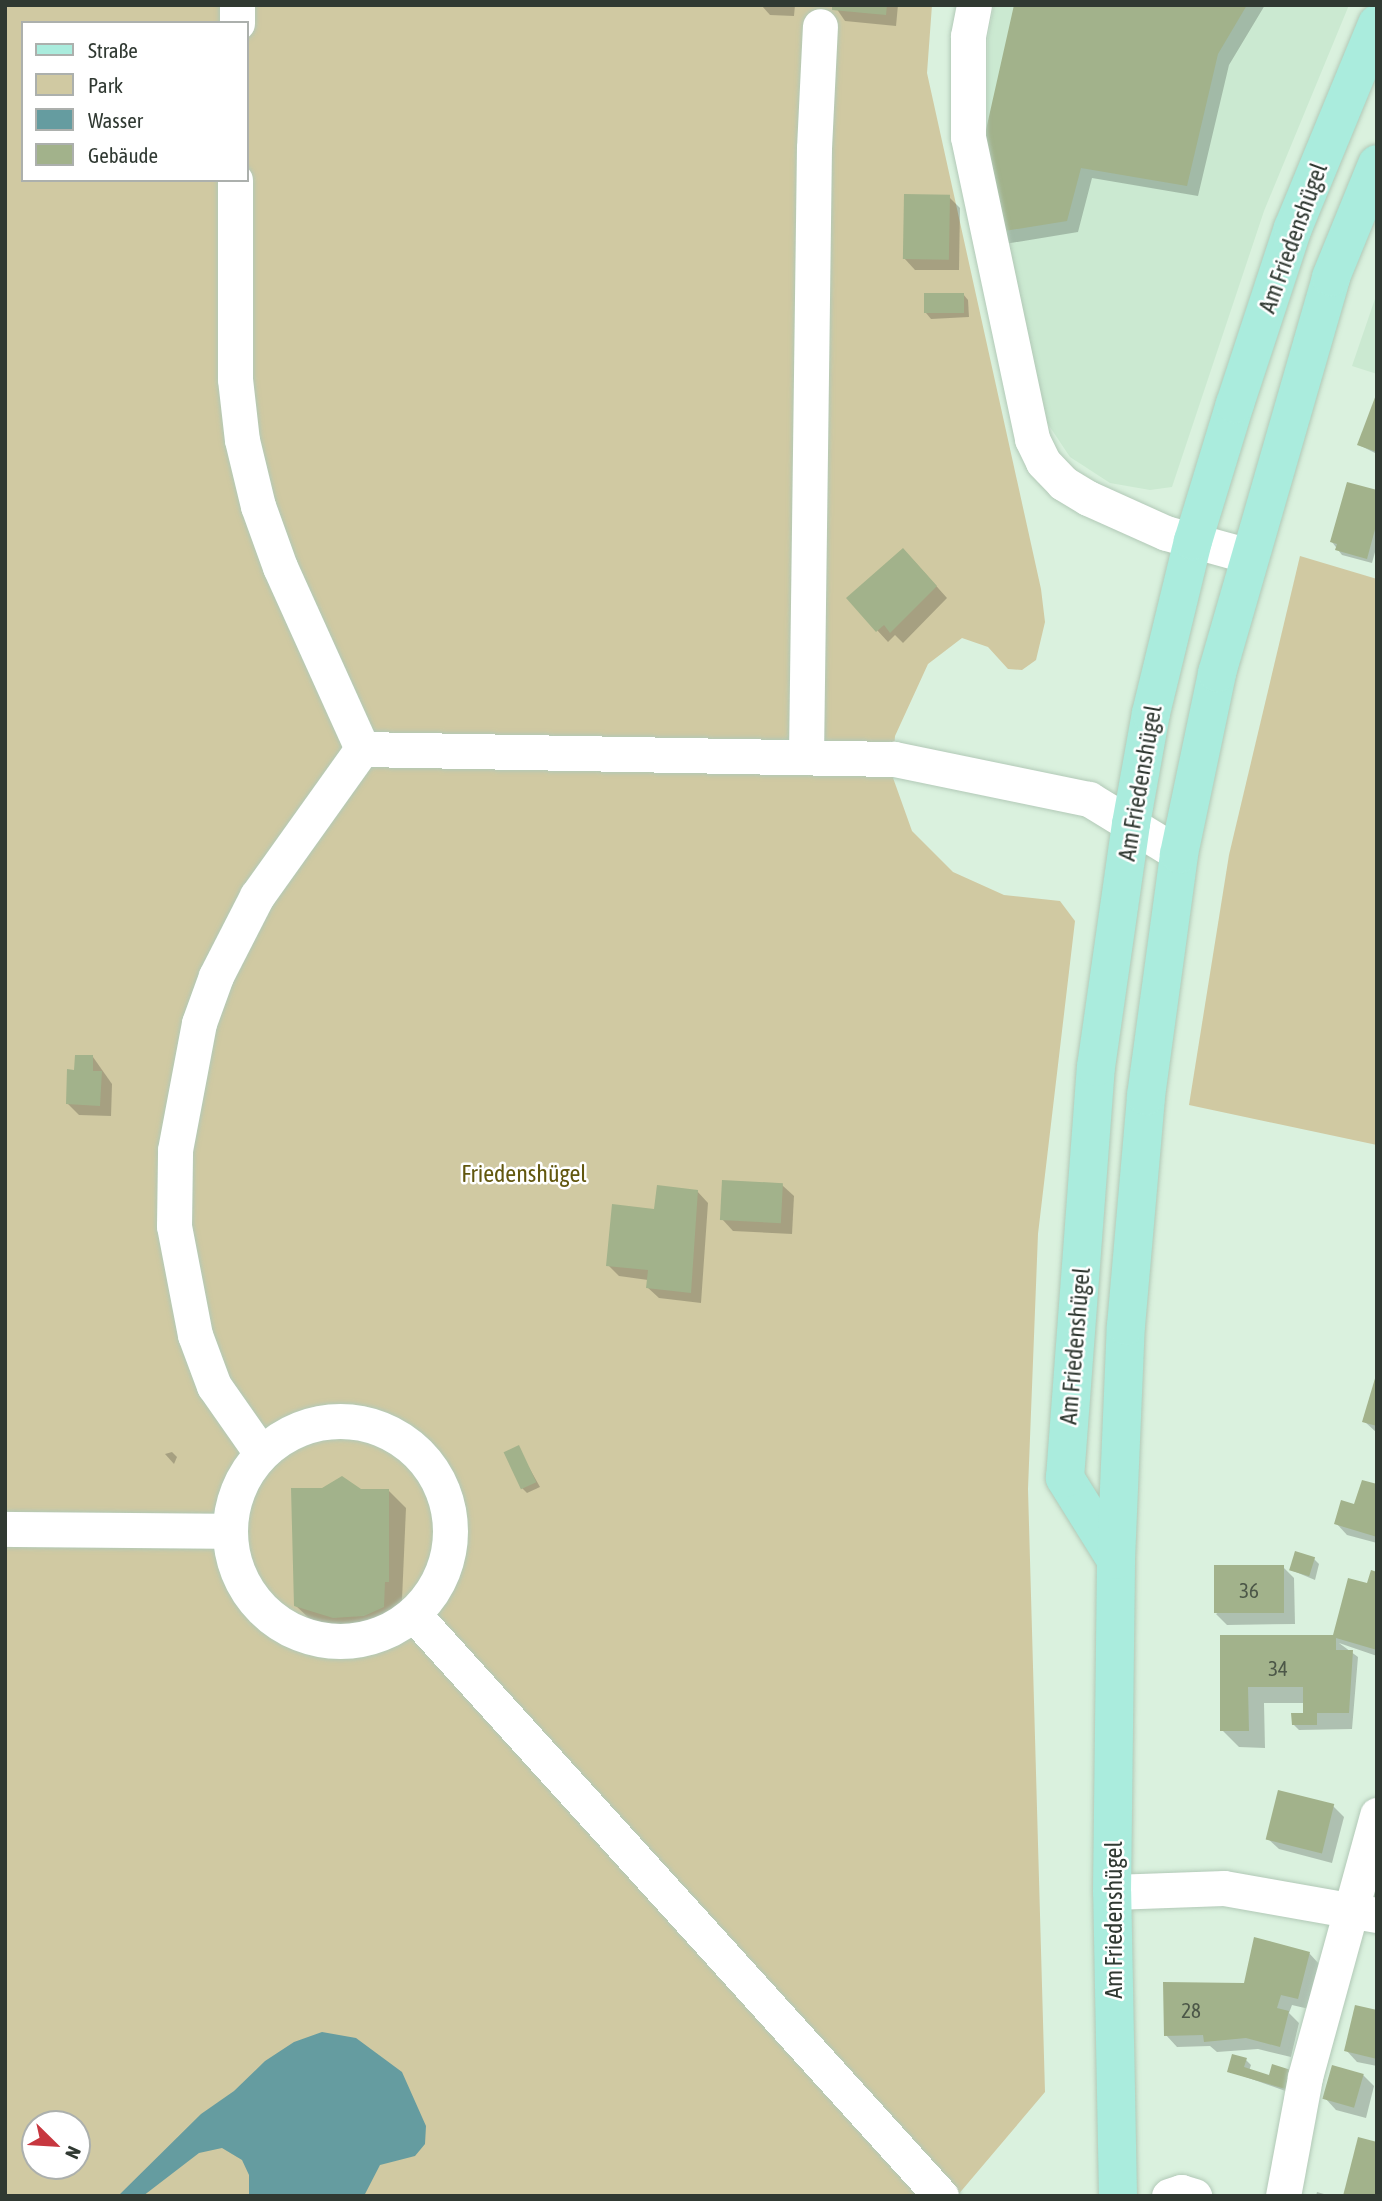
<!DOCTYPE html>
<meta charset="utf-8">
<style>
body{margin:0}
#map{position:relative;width:1382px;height:2201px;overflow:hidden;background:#daf1de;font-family:"Asap Condensed",sans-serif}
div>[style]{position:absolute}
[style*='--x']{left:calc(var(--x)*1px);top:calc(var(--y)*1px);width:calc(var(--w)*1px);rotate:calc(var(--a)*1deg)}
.built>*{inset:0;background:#cbe9d1}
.green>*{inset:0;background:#d0c9a2}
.water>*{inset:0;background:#659ca0}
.shadow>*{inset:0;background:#0003}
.building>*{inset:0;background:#a2b28b;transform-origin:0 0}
.roads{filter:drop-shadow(0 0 2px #b2c9b7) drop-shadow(0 0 2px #b2c9b7)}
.minor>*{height:35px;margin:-17.5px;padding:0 17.5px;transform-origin:17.5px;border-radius:17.5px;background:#fff}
.minor>.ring{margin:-17.5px;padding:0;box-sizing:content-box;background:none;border:35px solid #fff;border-radius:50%}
.major>*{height:38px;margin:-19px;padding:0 19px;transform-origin:19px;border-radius:19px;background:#aaecdd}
span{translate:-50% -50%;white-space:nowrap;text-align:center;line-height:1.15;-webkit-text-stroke:5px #fff;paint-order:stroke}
.number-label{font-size:21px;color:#4c5748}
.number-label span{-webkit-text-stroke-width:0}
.street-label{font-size:24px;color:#303932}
.park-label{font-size:24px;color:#62570e}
.frame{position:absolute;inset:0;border:7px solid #303932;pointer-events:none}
.legend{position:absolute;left:21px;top:21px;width:228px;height:161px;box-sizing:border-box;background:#fff;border:2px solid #acb0ad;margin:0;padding:9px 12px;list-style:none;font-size:21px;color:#303932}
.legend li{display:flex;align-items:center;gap:14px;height:35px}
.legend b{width:35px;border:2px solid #acb0ad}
.north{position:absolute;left:21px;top:2110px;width:70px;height:70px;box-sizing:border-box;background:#fff;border:2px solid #acb0ad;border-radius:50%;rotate:114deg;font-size:19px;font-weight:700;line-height:28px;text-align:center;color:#303932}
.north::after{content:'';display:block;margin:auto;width:24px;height:32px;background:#c7373f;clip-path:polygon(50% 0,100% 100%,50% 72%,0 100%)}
</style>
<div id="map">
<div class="built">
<i style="clip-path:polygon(994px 5px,1349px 5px,1264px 211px,1172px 487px,1150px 490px,1110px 483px,1070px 457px,1042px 415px,987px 161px,988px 38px)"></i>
<i style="clip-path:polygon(1377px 293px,1377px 374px,1352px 366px)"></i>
</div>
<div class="green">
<i style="clip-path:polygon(evenodd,5px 5px,932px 5px,927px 73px,1041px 589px,1045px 622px,1036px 660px,1022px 670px,1008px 669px,988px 647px,962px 638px,928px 664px,895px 736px,892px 775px,912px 831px,953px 872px,1004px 895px,1060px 901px,1075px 921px,1038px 1234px,1028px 1489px,1045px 2092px,957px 2196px,5px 2196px,5px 5px,23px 23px,247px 23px,247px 180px,23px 180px,23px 23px,5px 5px,35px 2124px,77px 2124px,77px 2166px,35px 2166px,35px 2124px)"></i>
<i style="clip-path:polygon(1300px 556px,1377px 579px,1377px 1145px,1189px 1105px,1229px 855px)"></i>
</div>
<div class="water">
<i style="clip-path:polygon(322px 2032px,356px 2038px,402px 2072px,426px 2126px,425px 2144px,415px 2156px,380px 2165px,364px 2196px,249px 2196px,249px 2175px,242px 2160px,222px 2148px,199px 2153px,143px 2196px,118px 2196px,201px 2114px,234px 2091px,265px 2061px,294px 2042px)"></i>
</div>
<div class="shadow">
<i style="clip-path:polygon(761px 5px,795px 5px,794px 16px,770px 15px)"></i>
<i style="clip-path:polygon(834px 5px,898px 5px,896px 26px,845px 21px)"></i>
<i style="clip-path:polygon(1015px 5px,1265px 5px,1229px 65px,1198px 196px,1092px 178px,1078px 232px,1005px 244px)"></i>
<i style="clip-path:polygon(949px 197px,960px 208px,959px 270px,915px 270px,904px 258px)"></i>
<i style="clip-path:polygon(963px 294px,968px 300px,969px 317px,931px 319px,926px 313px)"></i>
<i style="clip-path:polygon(1376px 397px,1377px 454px,1359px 445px)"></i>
<i style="clip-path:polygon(1377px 492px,1377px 545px,1372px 563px,1342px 555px,1332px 542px)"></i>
<i style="clip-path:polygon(914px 561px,947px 598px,903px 643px,895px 635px,888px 642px,877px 630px)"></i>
<i style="clip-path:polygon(93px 1057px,112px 1084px,111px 1116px,79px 1115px,68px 1104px,76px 1071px)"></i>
<i style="clip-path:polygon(782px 1185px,794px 1196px,792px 1234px,733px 1231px,722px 1219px)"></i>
<i style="clip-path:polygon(697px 1191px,708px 1203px,701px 1303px,659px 1298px,647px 1287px,648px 1280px,619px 1276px,608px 1265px,656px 1211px)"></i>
<i style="clip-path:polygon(1377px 1379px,1377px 1433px,1364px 1421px)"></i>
<i style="clip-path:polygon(518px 1448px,540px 1487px,527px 1493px,522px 1488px)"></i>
<i style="clip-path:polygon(172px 1452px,177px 1457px,174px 1464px,165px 1454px)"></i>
<i style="clip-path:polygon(1377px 1486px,1377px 1543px,1347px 1535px,1336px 1523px)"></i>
<i style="clip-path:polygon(361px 1490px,389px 1491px,406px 1508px,401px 1623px,382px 1632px,351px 1634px,313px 1622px,295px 1605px)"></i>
<i style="clip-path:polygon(1314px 1559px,1319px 1564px,1315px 1580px,1291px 1570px)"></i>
<i style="clip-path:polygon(1283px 1567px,1294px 1578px,1295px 1624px,1227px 1625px,1216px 1614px)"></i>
<i style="clip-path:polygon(1377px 1573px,1377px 1656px,1339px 1643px,1358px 1657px,1352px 1729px,1299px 1730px,1293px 1724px,1305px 1715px,1305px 1703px,1264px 1703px,1265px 1748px,1239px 1747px,1222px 1730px,1222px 1637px,1334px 1636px,1373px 1587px)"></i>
<i style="clip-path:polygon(1333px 1806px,1344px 1817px,1332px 1863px,1279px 1849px,1267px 1838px)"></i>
<i style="clip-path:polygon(1309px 1953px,1320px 1965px,1309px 2009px,1292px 2005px,1289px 2013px,1299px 2023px,1291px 2057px,1258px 2049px,1217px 2052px,1210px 2046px,1177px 2047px,1166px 2035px,1246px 1985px)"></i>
<i style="clip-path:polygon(1377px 2011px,1377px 2066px,1357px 2062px,1346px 2050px)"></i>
<i style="clip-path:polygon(1246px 2060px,1251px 2065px,1249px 2071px,1270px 2077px,1294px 2094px,1229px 2071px)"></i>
<i style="clip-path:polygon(1363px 2075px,1374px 2086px,1366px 2118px,1336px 2110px,1325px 2098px)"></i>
<i style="clip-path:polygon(1317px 2192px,1331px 2196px,1316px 2196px)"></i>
</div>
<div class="building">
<i style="clip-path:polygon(832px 5px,887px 5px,886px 15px,832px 10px)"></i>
<i style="clip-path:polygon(1014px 5px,1247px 5px,1218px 54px,1187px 186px,1081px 168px,1067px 221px,992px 233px,981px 152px)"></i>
<i style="left:904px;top:194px;width:46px;height:65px;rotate:1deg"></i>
<i style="left:964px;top:293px;width:20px;height:40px;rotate:90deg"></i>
<i style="clip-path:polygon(1377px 392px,1377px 452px,1357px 445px)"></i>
<i style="clip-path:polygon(1347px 482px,1377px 490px,1377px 522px,1367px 559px,1335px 550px,1337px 544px,1330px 542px)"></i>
<i style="clip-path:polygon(903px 548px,937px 586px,890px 633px,884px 625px,876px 632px,846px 598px)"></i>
<i style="clip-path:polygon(75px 1055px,93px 1055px,93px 1071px,102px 1071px,100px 1106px,66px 1104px,67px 1069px,74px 1070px)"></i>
<i style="left:722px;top:1180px;width:61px;height:40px;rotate:3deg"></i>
<i style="clip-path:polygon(657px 1185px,698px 1190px,691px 1293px,646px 1288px,648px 1270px,606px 1266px,612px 1204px,654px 1209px)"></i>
<i style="clip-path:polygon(1376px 1375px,1377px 1375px,1377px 1426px,1362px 1422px)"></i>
<i style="left:519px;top:1445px;width:41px;height:17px;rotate:65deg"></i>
<i style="clip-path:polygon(342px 1476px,361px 1489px,389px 1489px,389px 1582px,385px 1582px,384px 1607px,364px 1616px,333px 1618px,294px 1606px,291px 1488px,322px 1488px)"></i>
<i style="clip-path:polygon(1362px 1480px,1377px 1484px,1377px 1537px,1334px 1524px,1341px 1500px,1354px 1504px)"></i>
<i style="left:1295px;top:1551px;width:21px;height:20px;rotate:17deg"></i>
<i style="left:1284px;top:1565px;width:48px;height:70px;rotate:90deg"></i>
<i style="clip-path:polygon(1371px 1570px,1377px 1572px,1377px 1650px,1336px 1638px,1336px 1650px,1353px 1650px,1349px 1713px,1317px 1713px,1317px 1725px,1292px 1725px,1291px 1713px,1303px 1713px,1303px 1687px,1248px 1687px,1249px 1731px,1220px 1731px,1220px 1635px,1333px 1635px,1348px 1578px,1367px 1583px)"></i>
<i style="left:1278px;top:1790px;width:58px;height:51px;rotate:14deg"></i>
<i style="clip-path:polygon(1254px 1937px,1310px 1952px,1298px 1999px,1281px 1995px,1277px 2008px,1289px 2011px,1280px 2047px,1246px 2038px,1204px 2042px,1203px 2035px,1164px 2036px,1163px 1982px,1244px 1983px)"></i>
<i style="clip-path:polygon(1355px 2005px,1377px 2010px,1377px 2059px,1344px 2051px)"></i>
<i style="clip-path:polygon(1232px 2054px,1247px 2058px,1244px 2067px,1269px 2075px,1272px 2064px,1294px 2071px,1289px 2090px,1227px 2072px)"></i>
<i style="left:1332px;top:2065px;width:33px;height:35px;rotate:16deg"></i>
<i style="clip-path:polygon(1358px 2137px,1377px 2142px,1377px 2196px,1343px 2196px)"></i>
</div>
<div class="roads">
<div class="minor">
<i style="--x:974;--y:5;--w:32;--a:101"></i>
<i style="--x:968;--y:36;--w:101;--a:90"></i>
<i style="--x:968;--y:137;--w:309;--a:78"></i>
<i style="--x:1032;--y:439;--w:25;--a:64"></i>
<i style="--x:1043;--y:462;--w:29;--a:46"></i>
<i style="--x:1063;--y:483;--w:29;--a:31"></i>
<i style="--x:1088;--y:498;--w:85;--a:24.2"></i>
<i style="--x:1166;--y:533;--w:86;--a:15.5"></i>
<i style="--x:237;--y:23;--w:18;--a:-90"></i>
<i style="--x:235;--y:180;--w:199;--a:90"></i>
<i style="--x:235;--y:379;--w:61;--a:83.5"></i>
<i style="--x:242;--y:440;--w:68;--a:76.4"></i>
<i style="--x:258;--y:506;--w:65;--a:70.2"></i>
<i style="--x:280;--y:567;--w:200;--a:65.7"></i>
<i style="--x:362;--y:749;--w:532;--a:1.08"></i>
<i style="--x:894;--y:759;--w:199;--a:11.6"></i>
<i style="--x:1089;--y:799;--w:105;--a:31.4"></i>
<i style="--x:806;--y:757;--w:609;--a:-89.25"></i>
<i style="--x:814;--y:148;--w:122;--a:-87.2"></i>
<i class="ring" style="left:230px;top:1421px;width:185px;height:185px"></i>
<i style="--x:261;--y:1453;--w:82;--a:-125"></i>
<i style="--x:214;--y:1386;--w:54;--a:-110.4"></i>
<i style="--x:195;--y:1335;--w:111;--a:-100.9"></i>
<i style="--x:174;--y:1226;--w:76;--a:-89.2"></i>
<i style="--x:175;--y:1150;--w:129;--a:-79.3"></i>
<i style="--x:199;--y:1023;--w:50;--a:-70.1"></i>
<i style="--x:216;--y:976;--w:90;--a:-62.9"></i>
<i style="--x:257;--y:896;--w:181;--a:-54.5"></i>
<i style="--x:5;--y:1529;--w:224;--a:0.5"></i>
<i style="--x:415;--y:1616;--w:783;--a:47.8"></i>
<i style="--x:1112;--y:1892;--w:112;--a:-2"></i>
<i style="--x:1224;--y:1888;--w:155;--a:10"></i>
<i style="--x:1169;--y:2196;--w:13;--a:-18"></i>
<i style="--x:1181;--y:2192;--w:14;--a:17"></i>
<i style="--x:1283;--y:2196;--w:121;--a:-79.5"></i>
<i style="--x:1305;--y:2077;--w:272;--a:-74.6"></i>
</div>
<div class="major">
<i style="--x:1116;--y:1560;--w:97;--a:-121.9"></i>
<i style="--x:1065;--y:1478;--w:412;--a:-85.7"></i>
<i style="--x:1096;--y:1067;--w:246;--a:-81.8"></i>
<i style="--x:1131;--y:824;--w:113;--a:-79.8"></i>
<i style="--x:1151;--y:713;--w:177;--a:-76.3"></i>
<i style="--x:1193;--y:541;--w:143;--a:-73"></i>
<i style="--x:1235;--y:404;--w:185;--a:-71.8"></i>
<i style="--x:1293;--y:228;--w:221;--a:-67.6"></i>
<i style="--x:1118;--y:2196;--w:304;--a:-91.1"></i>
<i style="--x:1112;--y:1892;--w:332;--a:-89.3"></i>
<i style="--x:1116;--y:1560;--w:234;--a:-87.6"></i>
<i style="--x:1126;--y:1326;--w:231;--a:-85"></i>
<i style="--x:1146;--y:1096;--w:244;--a:-82.2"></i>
<i style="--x:1179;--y:854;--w:185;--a:-78.1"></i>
<i style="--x:1217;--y:673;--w:412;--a:-73.9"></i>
<i style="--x:1331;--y:277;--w:122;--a:-67.8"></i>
</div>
</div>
<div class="number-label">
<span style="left:1249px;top:1590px">36</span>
<span style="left:1278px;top:1668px">34</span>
<span style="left:1191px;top:2010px">28</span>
</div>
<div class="street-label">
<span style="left:1293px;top:238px;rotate:-70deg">Am Friedenshügel</span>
<span style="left:1140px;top:783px;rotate:-80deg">Am Friedenshügel</span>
<span style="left:1075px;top:1346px;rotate:-85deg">Am Friedenshügel</span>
<span style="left:1114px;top:1920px;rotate:-90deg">Am Friedenshügel</span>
</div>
<div class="park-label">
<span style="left:524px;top:1174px">Friedenshügel</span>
</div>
<div class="frame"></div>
<ul class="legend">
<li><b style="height:9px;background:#aaecdd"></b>Straße</li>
<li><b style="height:19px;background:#d0c9a2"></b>Park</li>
<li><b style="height:19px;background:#659ca0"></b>Wasser</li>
<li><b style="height:19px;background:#a2b28b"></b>Gebäude</li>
</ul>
<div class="north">N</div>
</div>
